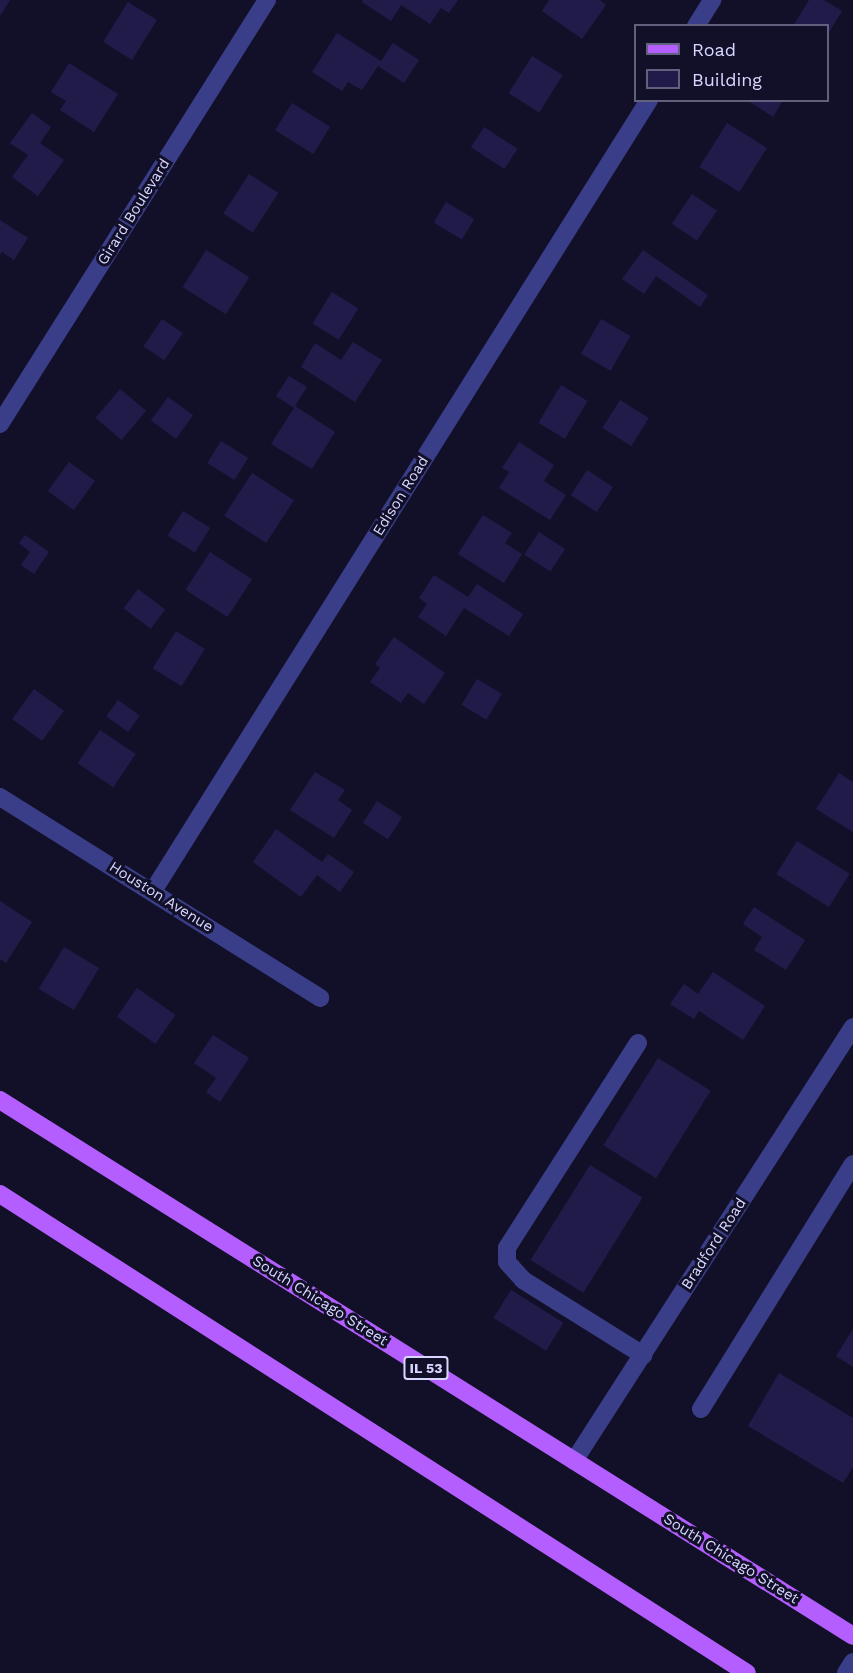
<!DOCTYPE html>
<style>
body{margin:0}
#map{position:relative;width:853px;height:1673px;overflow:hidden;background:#121029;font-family:"Work Sans",sans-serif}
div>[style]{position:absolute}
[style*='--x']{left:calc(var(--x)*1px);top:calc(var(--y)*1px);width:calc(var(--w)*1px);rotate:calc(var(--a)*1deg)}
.building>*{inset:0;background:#211b4a;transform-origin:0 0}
.minor>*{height:18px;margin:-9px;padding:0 9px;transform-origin:9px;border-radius:9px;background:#3a3e88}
.major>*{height:18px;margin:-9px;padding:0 9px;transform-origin:9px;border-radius:9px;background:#b45eff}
span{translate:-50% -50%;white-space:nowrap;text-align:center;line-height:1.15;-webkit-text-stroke:6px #121029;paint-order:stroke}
.shield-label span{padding:2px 4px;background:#121029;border:2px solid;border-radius:4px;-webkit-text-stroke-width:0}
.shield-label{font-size:14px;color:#d8d7ff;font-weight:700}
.street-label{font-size:15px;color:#d8d7ff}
.legend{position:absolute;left:634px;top:24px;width:195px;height:78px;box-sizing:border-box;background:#121029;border:2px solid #61607f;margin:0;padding:8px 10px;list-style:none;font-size:18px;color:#d8d7ff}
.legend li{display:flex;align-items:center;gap:12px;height:30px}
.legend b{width:30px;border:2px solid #61607f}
</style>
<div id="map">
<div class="building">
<i style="clip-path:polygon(0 0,10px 0,0 16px)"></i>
<i style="clip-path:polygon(363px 0,458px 0,449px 13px,441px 8px,430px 24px,401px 5px,391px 21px,362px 2px)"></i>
<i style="clip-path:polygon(549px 0,600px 0,606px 5px,582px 39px,542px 11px)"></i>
<i style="clip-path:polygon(809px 0,824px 0,842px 11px,828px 34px,828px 26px,793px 26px)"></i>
<i style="left:128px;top:2px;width:34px;height:47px;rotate:32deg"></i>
<i style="clip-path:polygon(337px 33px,381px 61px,393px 43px,419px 60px,404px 83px,378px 66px,362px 90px,348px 82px,342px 91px,312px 72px)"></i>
<i style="left:532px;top:56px;width:36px;height:44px;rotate:32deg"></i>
<i style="clip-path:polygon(69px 63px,118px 94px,94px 132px,60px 110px,66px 101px,51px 92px)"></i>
<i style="clip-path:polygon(747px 100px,783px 100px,773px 117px)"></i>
<i style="left:292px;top:103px;width:45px;height:32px;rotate:32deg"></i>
<i style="clip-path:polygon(32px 113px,51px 127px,40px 143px,64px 160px,38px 196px,12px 177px,28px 155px,10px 143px)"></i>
<i style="left:727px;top:123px;width:47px;height:52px;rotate:32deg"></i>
<i style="left:484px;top:127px;width:40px;height:24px;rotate:33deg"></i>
<i style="left:249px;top:174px;width:35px;height:47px;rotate:33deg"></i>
<i style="left:692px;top:194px;width:30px;height:36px;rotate:34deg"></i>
<i style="left:446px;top:202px;width:33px;height:24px;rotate:31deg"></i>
<i style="clip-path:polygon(0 220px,28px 238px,14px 260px,2px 252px,0 255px)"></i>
<i style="left:206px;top:250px;width:51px;height:44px;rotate:32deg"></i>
<i style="clip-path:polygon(643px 250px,708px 295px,700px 307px,656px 276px,644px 294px,622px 279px)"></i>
<i style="left:332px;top:292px;width:31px;height:37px;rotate:32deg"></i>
<i style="left:162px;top:319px;width:25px;height:33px;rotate:34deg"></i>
<i style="left:601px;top:319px;width:34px;height:40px;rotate:30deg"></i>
<i style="clip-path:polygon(353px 342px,382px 360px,355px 402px,301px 367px,315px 343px,341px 360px)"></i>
<i style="clip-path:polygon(289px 376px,307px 387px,295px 406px,335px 432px,312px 469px,271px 444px,294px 408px,276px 396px)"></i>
<i style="left:561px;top:385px;width:31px;height:44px;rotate:31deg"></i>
<i style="left:120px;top:389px;width:34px;height:38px;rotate:40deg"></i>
<i style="left:168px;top:397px;width:31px;height:29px;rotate:36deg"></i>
<i style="left:620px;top:400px;width:34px;height:33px;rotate:32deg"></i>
<i style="left:221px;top:441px;width:32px;height:26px;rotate:32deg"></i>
<i style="clip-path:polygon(519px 442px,554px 465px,544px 481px,566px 495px,550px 520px,499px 488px,509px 472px,502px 468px)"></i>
<i style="left:69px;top:462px;width:32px;height:36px;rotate:36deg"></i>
<i style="left:587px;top:470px;width:31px;height:30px;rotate:33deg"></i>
<i style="left:252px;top:473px;width:50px;height:51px;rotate:33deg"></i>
<i style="left:183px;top:511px;width:32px;height:29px;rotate:32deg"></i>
<i style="clip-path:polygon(483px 515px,512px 533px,505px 543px,522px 554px,504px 583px,458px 554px)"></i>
<i style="left:539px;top:532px;width:31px;height:27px;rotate:33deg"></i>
<i style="clip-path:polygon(25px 535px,49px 552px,34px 574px,21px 565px,30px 552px,19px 543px)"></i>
<i style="left:210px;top:552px;width:50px;height:45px;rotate:33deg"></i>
<i style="clip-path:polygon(434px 575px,468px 597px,477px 584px,523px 614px,509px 636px,464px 608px,446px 636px,418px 617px,427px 604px,419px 598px)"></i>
<i style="left:138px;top:589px;width:34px;height:24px;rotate:37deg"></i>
<i style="left:176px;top:631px;width:34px;height:44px;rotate:32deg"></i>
<i style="clip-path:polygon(394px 637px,445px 673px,424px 704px,408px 693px,401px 703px,370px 682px,380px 668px,375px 664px)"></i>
<i style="left:477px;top:679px;width:29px;height:30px;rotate:31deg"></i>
<i style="left:34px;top:689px;width:37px;height:37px;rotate:36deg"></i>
<i style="left:118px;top:700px;width:27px;height:20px;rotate:36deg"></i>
<i style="left:100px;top:730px;width:43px;height:40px;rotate:34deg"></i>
<i style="clip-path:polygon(315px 772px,345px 790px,338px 800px,352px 810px,334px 838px,290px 810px)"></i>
<i style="clip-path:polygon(839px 773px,853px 782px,853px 832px,816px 809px)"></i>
<i style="left:377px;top:801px;width:30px;height:26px;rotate:33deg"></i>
<i style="clip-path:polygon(276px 829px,322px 862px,328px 854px,354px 872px,340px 892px,317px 875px,301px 897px,253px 862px)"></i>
<i style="left:797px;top:841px;width:62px;height:39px;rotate:32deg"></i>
<i style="clip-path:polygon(0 901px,32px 922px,6px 963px,0 959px)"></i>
<i style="clip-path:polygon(754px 907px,805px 940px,786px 970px,754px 950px,762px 937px,743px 924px)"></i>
<i style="left:64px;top:947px;width:41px;height:49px;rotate:31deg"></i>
<i style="clip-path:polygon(713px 972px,765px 1006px,743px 1040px,699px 1011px,694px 1019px,670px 1004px,684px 984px,698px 994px)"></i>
<i style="left:137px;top:988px;width:47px;height:35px;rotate:35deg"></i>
<i style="clip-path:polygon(213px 1035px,249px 1058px,220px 1102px,206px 1092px,216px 1078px,194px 1063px)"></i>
<i style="left:658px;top:1058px;width:62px;height:103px;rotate:32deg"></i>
<i style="left:590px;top:1165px;width:62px;height:112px;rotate:32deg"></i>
<i style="left:511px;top:1290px;width:62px;height:33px;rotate:32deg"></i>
<i style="clip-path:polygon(853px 1329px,853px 1367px,836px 1356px)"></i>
<i style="clip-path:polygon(779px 1373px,853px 1418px,853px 1467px,843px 1483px,748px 1426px)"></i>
</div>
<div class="minor">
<i style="--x:696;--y:26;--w:31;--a:-58"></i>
<i style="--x:0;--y:424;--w:501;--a:-57.8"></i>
<i style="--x:0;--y:797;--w:378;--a:32.1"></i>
<i style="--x:153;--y:891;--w:934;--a:-57.91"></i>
<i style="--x:638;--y:1043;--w:243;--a:122.6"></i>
<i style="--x:507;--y:1248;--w:14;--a:90"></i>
<i style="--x:507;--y:1262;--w:24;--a:48"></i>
<i style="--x:523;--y:1280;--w:142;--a:32"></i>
<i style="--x:701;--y:1409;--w:288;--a:-58.2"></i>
<i style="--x:574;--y:1461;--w:516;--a:-57.26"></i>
<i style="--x:846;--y:1673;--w:13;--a:-58"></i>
</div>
<div class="major">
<i style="--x:0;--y:1100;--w:1007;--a:32.14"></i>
<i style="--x:0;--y:1194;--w:887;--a:32.67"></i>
</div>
<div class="shield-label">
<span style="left:426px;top:1368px">IL 53</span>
</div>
<div class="street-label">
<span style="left:134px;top:212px;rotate:-58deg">Girard Boulevard</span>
<span style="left:401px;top:496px;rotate:-58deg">Edison Road</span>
<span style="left:161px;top:897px;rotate:32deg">Houston Avenue</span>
<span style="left:714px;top:1244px;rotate:-57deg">Bradford Road</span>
<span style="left:320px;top:1301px;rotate:32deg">South Chicago Street</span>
<span style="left:731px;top:1559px;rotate:32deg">South Chicago Street</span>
</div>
<ul class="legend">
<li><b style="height:8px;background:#b45eff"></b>Road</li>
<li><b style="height:16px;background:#211b4a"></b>Building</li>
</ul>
</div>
